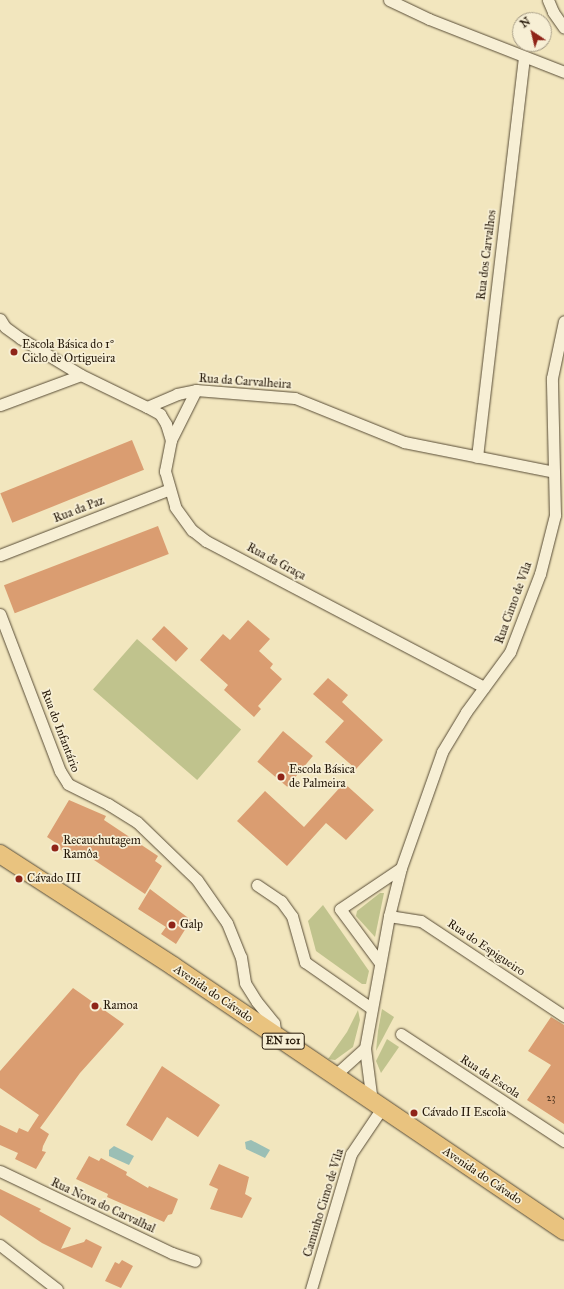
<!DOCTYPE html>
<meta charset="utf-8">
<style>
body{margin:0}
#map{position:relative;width:564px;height:1289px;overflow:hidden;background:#f2e6be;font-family:"IM FELL Great Primer",serif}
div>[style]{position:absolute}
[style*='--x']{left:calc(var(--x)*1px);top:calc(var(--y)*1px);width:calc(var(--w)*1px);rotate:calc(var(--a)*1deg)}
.green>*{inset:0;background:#c0c38d;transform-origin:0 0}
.water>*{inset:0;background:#9bbfb5}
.building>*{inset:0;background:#da9d71;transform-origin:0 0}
.roads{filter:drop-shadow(0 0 1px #584c36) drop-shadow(0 0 1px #584c36)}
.street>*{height:11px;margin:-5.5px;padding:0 5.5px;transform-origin:5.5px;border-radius:5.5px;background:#f7efd5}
.primary>*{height:18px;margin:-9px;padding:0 9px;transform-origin:9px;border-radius:9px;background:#e9c37f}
.dots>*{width:11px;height:11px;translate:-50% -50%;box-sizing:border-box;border:2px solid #f7efd5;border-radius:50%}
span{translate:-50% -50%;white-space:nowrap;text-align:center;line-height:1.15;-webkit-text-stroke:3.5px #f7efd5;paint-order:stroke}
.number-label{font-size:10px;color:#523923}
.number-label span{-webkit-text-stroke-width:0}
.shield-label span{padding:1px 3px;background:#f7efd5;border:1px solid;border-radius:3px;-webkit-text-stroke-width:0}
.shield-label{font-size:11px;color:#251809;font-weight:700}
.street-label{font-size:12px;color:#251809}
.poi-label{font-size:12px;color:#251809}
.left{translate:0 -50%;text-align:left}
.north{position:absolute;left:512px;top:12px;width:40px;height:40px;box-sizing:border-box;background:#f7efd5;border:1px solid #a39983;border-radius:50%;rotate:325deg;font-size:11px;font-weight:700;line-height:16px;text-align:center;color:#251809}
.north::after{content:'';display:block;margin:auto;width:14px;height:18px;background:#8f2418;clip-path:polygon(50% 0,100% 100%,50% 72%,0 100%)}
</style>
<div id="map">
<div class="green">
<i style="left:137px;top:639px;width:138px;height:67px;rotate:41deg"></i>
<i style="clip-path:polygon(380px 893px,384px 893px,375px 937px,356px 916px,357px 911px)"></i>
<i style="clip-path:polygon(323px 905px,369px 971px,366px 984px,362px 984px,316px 951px,308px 921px)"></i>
<i style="clip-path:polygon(382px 1009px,394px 1017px,376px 1051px,378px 1031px)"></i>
<i style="clip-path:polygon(358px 1010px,360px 1020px,353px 1047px,335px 1060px,328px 1059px,347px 1032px)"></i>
<i style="clip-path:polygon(387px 1039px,399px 1047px,381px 1073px,376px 1061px)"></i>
</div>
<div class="water">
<i style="clip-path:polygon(251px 1140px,270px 1150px,265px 1158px,246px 1149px,245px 1142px)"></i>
<i style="clip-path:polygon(114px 1146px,134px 1156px,129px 1165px,109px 1156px,109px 1150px)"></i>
</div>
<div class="building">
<i style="left:132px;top:440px;width:32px;height:142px;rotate:68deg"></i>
<i style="left:158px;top:526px;width:30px;height:165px;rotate:69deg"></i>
<i style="clip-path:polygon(248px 620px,270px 639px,259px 651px,273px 664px,270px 668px,282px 679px,258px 706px,261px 709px,254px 717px,224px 690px,228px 685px,200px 660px,223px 634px,230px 640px)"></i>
<i style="left:164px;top:626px;width:33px;height:18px;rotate:43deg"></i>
<i style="clip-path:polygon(328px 678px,348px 695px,342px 702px,383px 740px,356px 769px,325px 742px,344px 721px,313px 694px)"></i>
<i style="left:283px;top:731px;width:39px;height:40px;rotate:40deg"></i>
<i style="clip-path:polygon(344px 783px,374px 810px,346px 840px,326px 823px,287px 866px,237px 821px,265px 791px,304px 827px)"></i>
<i style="clip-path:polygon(69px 800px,106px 816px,104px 820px,158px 856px,155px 861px,162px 866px,145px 894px,79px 850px,73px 858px,58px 848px,59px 845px,47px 837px)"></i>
<i style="clip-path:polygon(150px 889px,191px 920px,176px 944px,161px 934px,166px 927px,138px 909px)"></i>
<i style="clip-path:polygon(73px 988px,124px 1024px,80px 1073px,40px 1128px,49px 1134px,43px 1146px,42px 1151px,46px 1152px,36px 1169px,15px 1159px,18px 1153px,0 1145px,0 1125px,17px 1133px,19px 1128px,28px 1132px,39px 1115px,0 1088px,0 1071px)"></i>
<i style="clip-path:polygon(551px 1017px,564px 1025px,564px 1124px,527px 1100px,551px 1065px,528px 1051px)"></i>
<i style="clip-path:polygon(162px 1066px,220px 1105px,198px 1137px,167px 1117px,152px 1141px,126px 1125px)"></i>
<i style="clip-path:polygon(89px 1156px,99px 1161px,101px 1158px,127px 1172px,126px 1175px,148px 1188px,149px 1186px,178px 1199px,172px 1214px,168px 1215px,164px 1222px,107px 1197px,108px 1194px,76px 1179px)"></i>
<i style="clip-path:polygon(219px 1164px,249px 1177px,245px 1194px,252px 1198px,242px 1218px,210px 1209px,218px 1189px,209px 1185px)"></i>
<i style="clip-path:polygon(0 1189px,41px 1209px,39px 1211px,71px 1228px,61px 1249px,84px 1242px,86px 1239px,102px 1247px,92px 1268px,42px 1243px,0 1215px)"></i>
<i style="clip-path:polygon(122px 1260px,133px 1266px,121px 1288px,105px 1281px,115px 1262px,119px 1264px)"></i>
</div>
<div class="roads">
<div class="street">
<i style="--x:389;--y:0;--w:44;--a:25.4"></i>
<i style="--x:429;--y:19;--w:145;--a:21.4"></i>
<i style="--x:548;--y:0;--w:13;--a:67"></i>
<i style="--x:553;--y:12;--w:19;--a:55"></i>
<i style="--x:0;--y:319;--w:9;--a:58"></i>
<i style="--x:5;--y:327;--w:19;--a:36"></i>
<i style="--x:20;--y:338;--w:71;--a:31.2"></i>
<i style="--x:81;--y:375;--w:73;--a:25.9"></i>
<i style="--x:147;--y:407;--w:33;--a:-23"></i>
<i style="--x:177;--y:394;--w:19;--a:-12"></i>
<i style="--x:196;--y:390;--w:99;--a:4.6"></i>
<i style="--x:295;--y:398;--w:118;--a:22"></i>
<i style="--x:404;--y:442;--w:153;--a:11.3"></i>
<i style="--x:196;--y:390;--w:56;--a:116.6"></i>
<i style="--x:171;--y:440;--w:32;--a:101"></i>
<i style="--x:165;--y:471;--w:37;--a:74"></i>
<i style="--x:175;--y:507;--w:29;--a:54"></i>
<i style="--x:192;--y:530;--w:18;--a:38"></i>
<i style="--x:206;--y:541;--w:314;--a:27.7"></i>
<i style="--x:0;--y:405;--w:86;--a:-20.3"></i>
<i style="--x:147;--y:407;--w:15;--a:28"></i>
<i style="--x:160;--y:414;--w:12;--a:59"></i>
<i style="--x:166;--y:424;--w:17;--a:73"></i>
<i style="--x:477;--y:457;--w:403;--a:-83.3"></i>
<i style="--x:0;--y:555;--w:180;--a:-21.2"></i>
<i style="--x:0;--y:614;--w:168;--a:69.1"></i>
<i style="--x:60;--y:771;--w:15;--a:58"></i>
<i style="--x:68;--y:784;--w:45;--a:26.6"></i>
<i style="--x:108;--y:804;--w:34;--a:32"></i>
<i style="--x:137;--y:822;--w:83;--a:44"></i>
<i style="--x:197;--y:880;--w:52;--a:55.1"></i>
<i style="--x:227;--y:923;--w:37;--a:68"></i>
<i style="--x:241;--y:957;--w:26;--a:81"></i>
<i style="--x:245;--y:983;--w:22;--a:58"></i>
<i style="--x:257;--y:1002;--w:27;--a:51"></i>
<i style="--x:274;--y:1023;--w:14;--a:82"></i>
<i style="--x:257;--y:885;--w:29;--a:34"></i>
<i style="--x:281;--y:901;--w:19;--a:54"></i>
<i style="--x:292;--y:916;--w:48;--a:74.2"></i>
<i style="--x:305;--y:962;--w:80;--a:34.9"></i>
<i style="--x:389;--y:916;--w:32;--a:9"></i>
<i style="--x:421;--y:921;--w:172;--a:33.6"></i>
<i style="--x:380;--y:963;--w:67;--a:-126.5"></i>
<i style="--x:340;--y:909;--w:73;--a:-33.9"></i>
<i style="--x:401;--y:1034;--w:195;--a:33.3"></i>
<i style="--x:334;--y:1076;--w:42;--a:-42.1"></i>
<i style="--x:372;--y:1102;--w:54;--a:-97.4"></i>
<i style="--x:365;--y:1048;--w:134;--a:-79.7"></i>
<i style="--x:389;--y:916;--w:49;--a:-76"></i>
<i style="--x:401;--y:868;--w:123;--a:-70.5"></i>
<i style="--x:442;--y:752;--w:47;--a:-59"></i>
<i style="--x:466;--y:712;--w:74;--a:-53.7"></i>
<i style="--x:510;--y:652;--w:84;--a:-69"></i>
<i style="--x:540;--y:574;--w:61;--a:-75.7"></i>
<i style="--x:555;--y:515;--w:137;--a:-91.3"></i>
<i style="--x:552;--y:378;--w:58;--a:-78.1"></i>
<i style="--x:0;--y:1171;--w:191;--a:25.5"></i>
<i style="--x:172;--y:1253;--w:24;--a:19"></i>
<i style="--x:0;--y:1245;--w:72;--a:37.7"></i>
<i style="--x:311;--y:1289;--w:141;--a:-73.5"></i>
<i style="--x:351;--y:1154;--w:55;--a:-56"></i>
</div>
<div class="primary">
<i style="--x:0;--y:854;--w:206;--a:32.9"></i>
<i style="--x:173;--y:966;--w:472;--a:34.1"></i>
</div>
</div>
<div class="dots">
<i style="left:14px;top:352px;background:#8f2418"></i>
<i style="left:281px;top:777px;background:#8f2418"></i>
<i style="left:55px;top:848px;background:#8f2418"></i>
<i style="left:19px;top:879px;background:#8f2418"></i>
<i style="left:172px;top:925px;background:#8f2418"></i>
<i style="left:95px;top:1006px;background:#8f2418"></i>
<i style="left:414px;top:1113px;background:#8f2418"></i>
</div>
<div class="number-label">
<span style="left:551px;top:1099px">23</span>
</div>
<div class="shield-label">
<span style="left:283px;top:1041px">EN 101</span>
</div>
<div class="street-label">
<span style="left:487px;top:255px;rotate:-83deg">Rua dos Carvalhos</span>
<span style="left:245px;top:382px;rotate:4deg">Rua da Carvalheira</span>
<span style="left:79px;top:510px;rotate:-21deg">Rua da Paz</span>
<span style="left:276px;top:562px;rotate:28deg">Rua da Graça</span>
<span style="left:514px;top:603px;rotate:-70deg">Rua Cimo de Vila</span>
<span style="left:60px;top:731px;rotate:69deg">Rua do Infantário</span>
<span style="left:486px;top:948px;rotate:34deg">Rua do Espigueiro</span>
<span style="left:213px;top:994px;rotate:34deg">Avenida do Cávado</span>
<span style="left:490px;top:1077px;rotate:33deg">Rua da Escola</span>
<span style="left:482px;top:1176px;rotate:34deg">Avenida do Cávado</span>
<span style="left:324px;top:1203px;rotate:-73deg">Caminho Cimo de Vila</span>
<span style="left:103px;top:1206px;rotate:25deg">Rua Nova do Carvalhal</span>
</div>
<div class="poi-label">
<span class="left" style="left:22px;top:352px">Escola Básica do 1º<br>Ciclo de Ortigueira</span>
<span class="left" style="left:289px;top:777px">Escola Básica<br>de Palmeira</span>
<span class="left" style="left:63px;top:848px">Recauchutagem<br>Ramôa</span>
<span class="left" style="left:27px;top:879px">Cávado III</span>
<span class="left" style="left:180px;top:925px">Galp</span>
<span class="left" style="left:103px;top:1006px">Ramoa</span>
<span class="left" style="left:422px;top:1113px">Cávado II Escola</span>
</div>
<div class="north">N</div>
</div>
